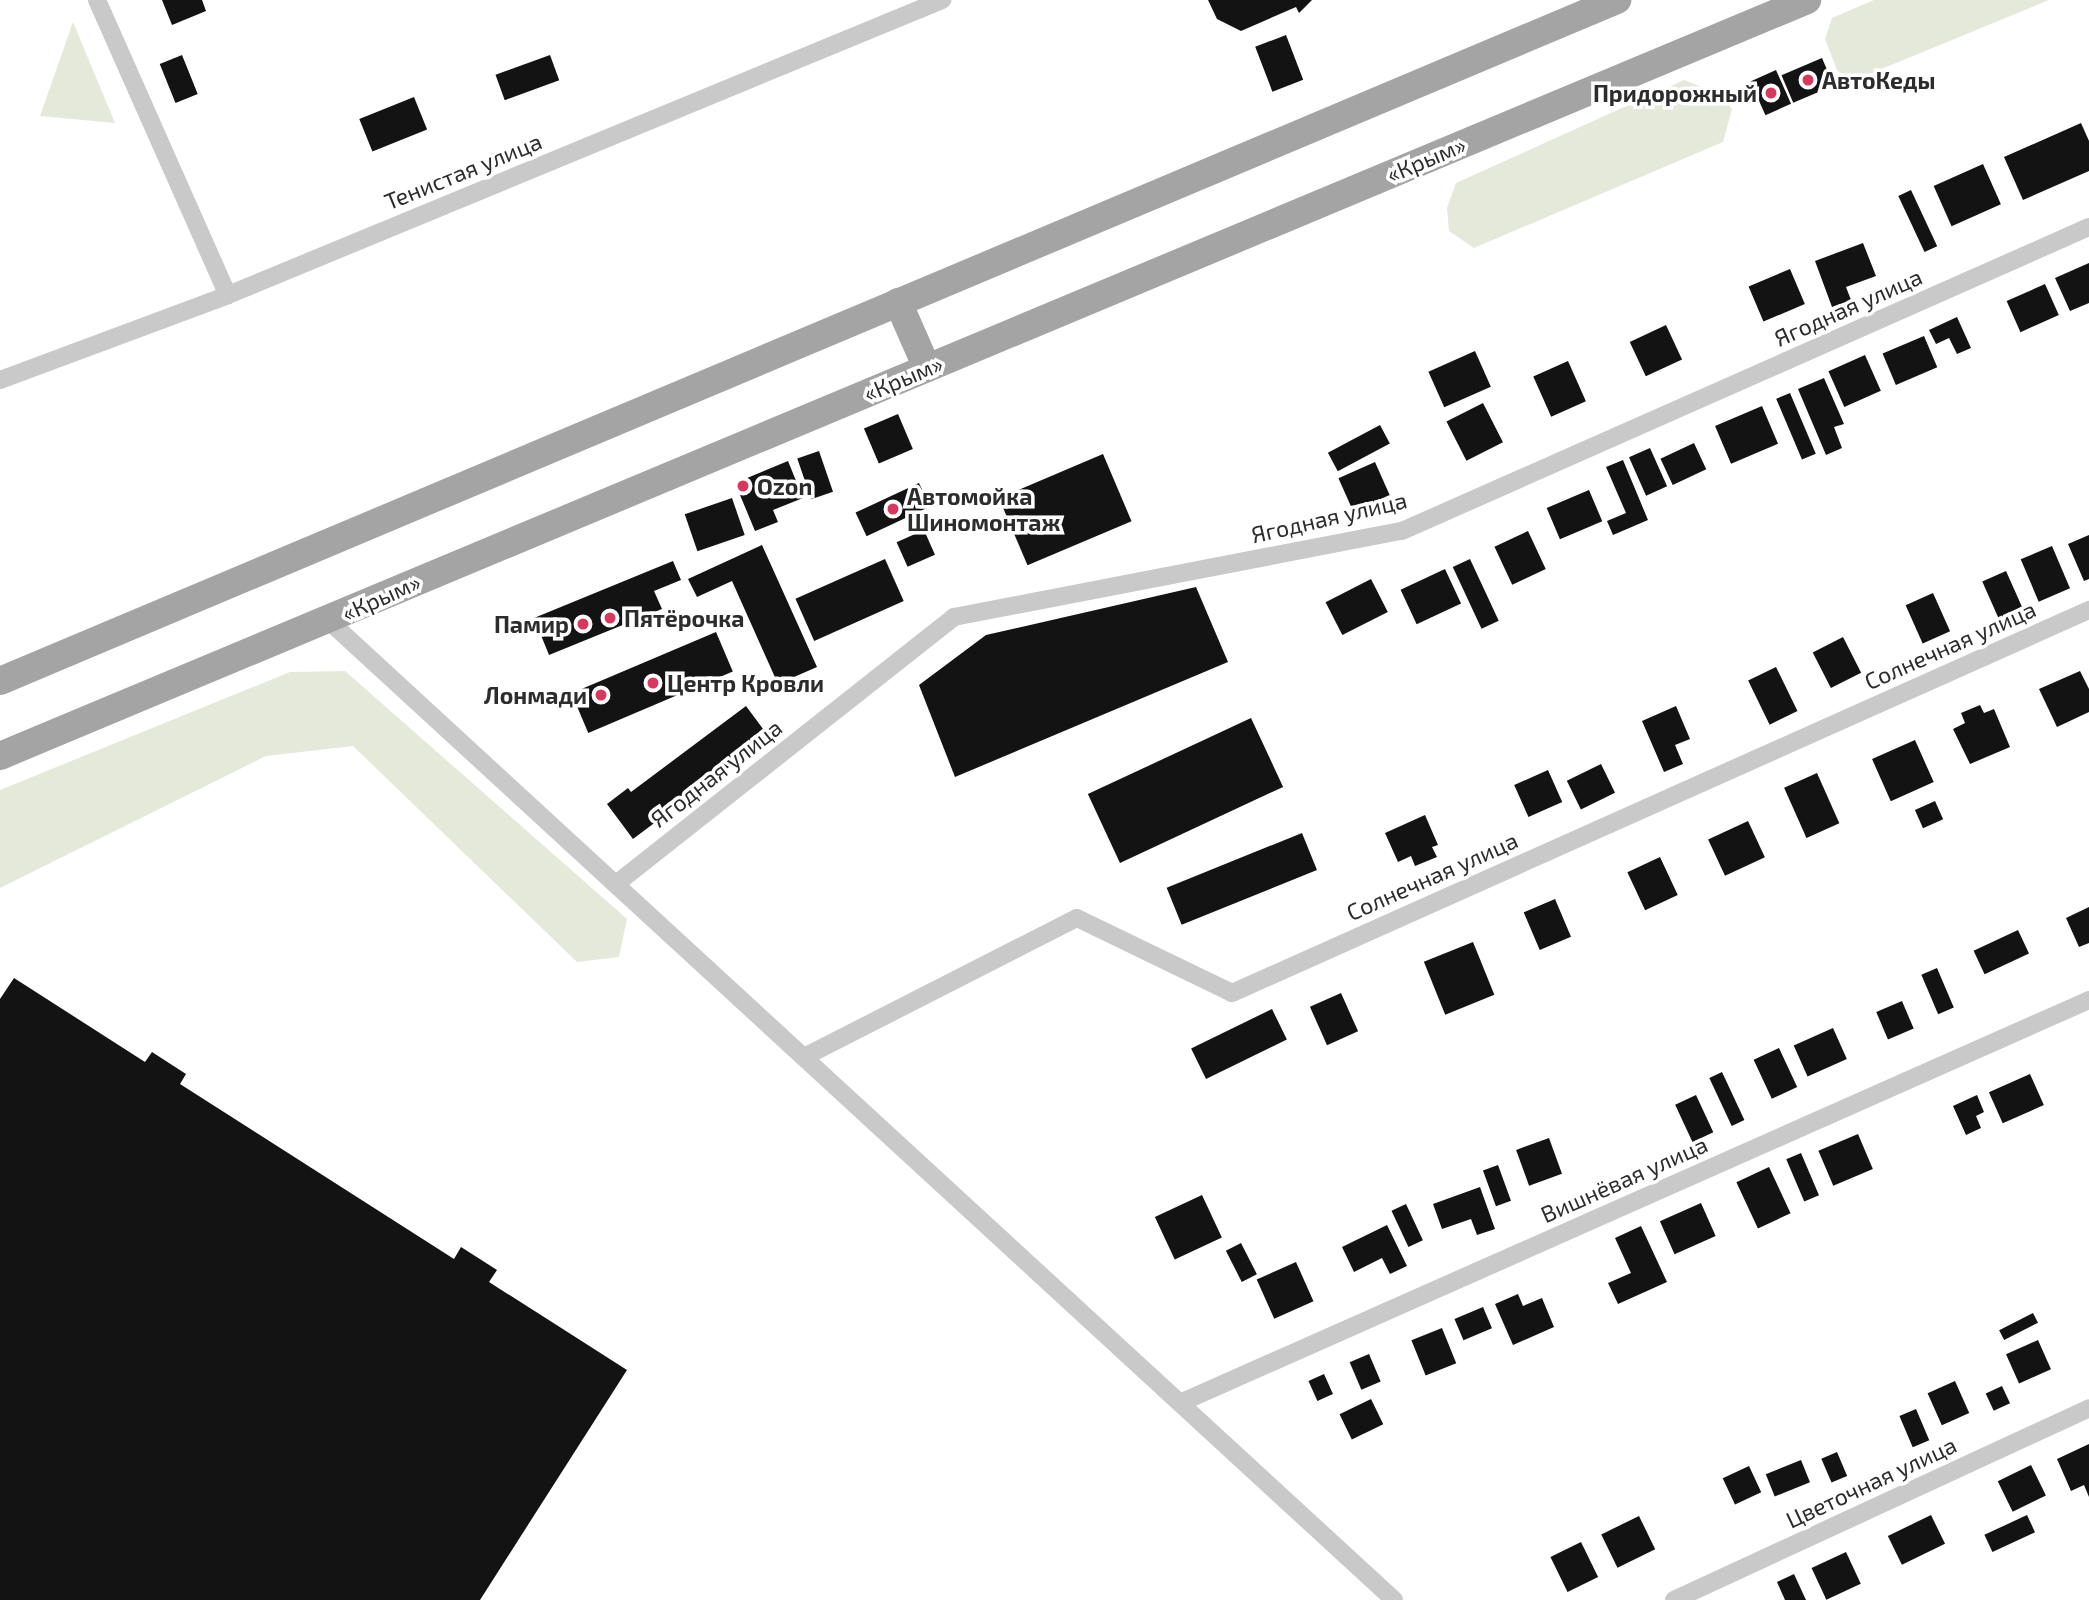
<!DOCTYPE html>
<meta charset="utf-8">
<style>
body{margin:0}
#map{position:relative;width:2089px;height:1600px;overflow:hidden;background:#fff;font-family:"Exo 2",sans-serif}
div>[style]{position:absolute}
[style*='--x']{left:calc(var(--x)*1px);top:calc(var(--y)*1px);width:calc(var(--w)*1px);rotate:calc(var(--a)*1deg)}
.green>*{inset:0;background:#e5e9da}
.building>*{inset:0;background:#131313;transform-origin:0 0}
.minor>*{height:18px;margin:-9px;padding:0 9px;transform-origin:9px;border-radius:9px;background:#c9c9c9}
.primary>*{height:28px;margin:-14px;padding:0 14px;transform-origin:14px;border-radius:14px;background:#a4a4a4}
.dots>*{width:19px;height:19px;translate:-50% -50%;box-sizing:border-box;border:4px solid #fff;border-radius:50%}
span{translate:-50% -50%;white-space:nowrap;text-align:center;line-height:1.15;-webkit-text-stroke:7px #fff;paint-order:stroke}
.poi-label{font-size:23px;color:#2c2c2c;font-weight:700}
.left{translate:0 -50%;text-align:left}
.right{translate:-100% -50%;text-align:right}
.street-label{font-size:23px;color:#2c2c2c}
</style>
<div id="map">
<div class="green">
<i style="clip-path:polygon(1874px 0,2049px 0,1850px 82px,1837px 70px,1825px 39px,1832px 18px)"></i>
<i style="clip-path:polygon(73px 22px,115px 123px,40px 116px)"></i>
<i style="clip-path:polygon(1684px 80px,1720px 94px,1732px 109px,1723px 142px,1474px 248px,1449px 231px,1447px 208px,1456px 183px)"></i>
<i style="clip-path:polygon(345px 671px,627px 919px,619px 957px,577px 962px,353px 746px,266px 756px,0 888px,0 790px,290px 672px)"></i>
</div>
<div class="building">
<i style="clip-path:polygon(162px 0,202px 0,206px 11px,172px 25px)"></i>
<i style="clip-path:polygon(1208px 0,1312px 0,1299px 13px,1296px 7px,1241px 31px,1217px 19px)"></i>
<i style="left:1286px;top:35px;width:48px;height:33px;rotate:69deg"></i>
<i style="left:182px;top:55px;width:42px;height:24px;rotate:68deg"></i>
<i style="left:550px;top:55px;width:27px;height:58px;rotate:70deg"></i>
<i style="left:1822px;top:58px;width:30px;height:44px;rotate:67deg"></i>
<i style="left:1776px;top:70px;width:37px;height:28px;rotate:66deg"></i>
<i style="left:414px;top:97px;width:35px;height:59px;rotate:68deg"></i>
<i style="clip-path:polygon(2081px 123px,2089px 141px,2089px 171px,2023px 200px,2004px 157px)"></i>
<i style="left:1983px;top:164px;width:44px;height:54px;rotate:66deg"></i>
<i style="left:1911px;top:190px;width:62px;height:14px;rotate:65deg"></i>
<i style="clip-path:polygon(1863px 243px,1876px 276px,1846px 287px,1851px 300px,1832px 307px,1815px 261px)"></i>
<i style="clip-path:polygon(2089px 263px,2089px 303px,2070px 311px,2055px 278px)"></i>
<i style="left:1790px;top:269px;width:38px;height:45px;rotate:67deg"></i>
<i style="left:2045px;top:284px;width:34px;height:42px;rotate:66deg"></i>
<i style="clip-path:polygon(1957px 317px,1971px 348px,1957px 354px,1949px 338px,1936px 344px,1929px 330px)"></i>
<i style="left:1666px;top:325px;width:38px;height:40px;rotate:65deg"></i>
<i style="left:1924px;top:336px;width:34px;height:45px;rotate:67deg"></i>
<i style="left:1475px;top:351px;width:39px;height:51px;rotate:66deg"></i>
<i style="left:1865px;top:355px;width:39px;height:40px;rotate:66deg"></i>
<i style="left:1568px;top:361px;width:44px;height:38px;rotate:66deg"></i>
<i style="clip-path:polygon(1824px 378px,1844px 424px,1834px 427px,1842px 448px,1826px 455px,1798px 389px)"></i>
<i style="left:1790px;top:393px;width:66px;height:15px;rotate:67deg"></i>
<i style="left:1483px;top:403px;width:44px;height:41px;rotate:63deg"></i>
<i style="left:1762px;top:406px;width:41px;height:51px;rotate:67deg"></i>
<i style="left:898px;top:414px;width:38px;height:37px;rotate:67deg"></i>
<i style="left:1380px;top:425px;width:21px;height:59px;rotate:62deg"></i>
<i style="left:1694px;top:443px;width:29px;height:37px;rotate:65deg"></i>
<i style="left:1650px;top:448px;width:42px;height:23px;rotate:66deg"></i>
<i style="left:819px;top:451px;width:43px;height:23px;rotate:71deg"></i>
<i style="left:1103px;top:454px;width:73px;height:113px;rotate:67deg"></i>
<i style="clip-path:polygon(1623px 460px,1648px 520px,1613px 535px,1607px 521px,1626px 513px,1606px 467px)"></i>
<i style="clip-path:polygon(788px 461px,803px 498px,773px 510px,778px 522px,755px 531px,735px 483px)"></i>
<i style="left:1375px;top:462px;width:36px;height:40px;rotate:66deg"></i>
<i style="left:919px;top:483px;width:26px;height:70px;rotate:65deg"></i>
<i style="left:1589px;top:490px;width:34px;height:46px;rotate:67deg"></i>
<i style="left:732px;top:498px;width:39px;height:50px;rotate:71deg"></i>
<i style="left:924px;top:530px;width:27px;height:30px;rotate:66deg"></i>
<i style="left:1528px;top:531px;width:42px;height:37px;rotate:65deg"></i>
<i style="clip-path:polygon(2089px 535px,2089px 579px,2084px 581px,2068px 544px)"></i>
<i style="clip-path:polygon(762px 545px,817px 667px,778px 684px,732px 581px,697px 597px,688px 579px)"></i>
<i style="left:2052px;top:546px;width:46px;height:34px;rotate:67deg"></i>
<i style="left:885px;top:559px;width:46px;height:98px;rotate:66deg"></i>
<i style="left:1470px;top:559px;width:68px;height:19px;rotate:65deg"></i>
<i style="clip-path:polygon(673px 561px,681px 580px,654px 591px,662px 609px,549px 655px,534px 618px)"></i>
<i style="left:1445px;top:569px;width:38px;height:49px;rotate:65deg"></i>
<i style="left:2006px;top:571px;width:45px;height:26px;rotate:66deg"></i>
<i style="left:1371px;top:579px;width:37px;height:51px;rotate:63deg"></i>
<i style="clip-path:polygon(1196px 587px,1228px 662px,955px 777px,919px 685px,986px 635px)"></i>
<i style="left:1933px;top:593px;width:42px;height:30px;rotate:66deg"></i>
<i style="left:716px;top:632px;width:43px;height:157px;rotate:67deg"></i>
<i style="left:1843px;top:637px;width:40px;height:34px;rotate:63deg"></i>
<i style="left:1776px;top:667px;width:49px;height:31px;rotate:64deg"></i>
<i style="clip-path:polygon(2080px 671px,2089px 689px,2089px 712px,2057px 727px,2039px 689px)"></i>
<i style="clip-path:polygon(1980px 705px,1984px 713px,1994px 709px,2010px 747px,1970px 764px,1953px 729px,1965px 723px,1961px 713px)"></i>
<i style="clip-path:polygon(746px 706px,769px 737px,633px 839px,607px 804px,628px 788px,631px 792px)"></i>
<i style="clip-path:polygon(1676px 706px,1690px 739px,1675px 745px,1683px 764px,1664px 772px,1642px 721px)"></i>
<i style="left:1251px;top:718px;width:76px;height:180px;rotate:65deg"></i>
<i style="left:1915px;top:740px;width:46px;height:47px;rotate:66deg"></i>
<i style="left:1601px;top:764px;width:32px;height:38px;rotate:64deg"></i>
<i style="left:1548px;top:770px;width:35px;height:37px;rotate:66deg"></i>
<i style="left:1817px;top:773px;width:55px;height:36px;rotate:66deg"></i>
<i style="left:1935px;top:801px;width:20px;height:22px;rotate:66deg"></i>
<i style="clip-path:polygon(1425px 815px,1438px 845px,1432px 847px,1437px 857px,1415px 866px,1411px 856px,1398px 862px,1385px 833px)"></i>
<i style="left:1748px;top:821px;width:40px;height:44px;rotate:65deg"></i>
<i style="left:1302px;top:833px;width:40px;height:146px;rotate:68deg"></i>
<i style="left:1660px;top:857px;width:42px;height:36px;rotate:65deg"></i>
<i style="left:1555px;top:899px;width:41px;height:34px;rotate:67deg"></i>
<i style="clip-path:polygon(2089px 907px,2089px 943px,2079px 947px,2066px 918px)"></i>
<i style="left:2018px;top:930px;width:26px;height:49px;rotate:65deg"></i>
<i style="left:1473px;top:942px;width:57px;height:53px;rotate:68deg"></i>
<i style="left:1937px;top:968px;width:43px;height:17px;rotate:67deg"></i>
<i style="clip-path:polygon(14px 978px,145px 1062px,152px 1052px,186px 1074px,180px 1084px,454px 1259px,461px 1247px,497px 1270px,489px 1282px,627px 1370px,480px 1600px,0 1600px,0 999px)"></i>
<i style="left:1341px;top:993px;width:42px;height:34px;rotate:66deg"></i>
<i style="left:1902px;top:1001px;width:30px;height:28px;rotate:67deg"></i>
<i style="left:1272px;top:1009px;width:34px;height:90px;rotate:64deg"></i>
<i style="left:1833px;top:1028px;width:34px;height:43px;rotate:66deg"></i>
<i style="left:1779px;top:1048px;width:43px;height:28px;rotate:65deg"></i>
<i style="left:1722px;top:1072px;width:53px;height:14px;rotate:65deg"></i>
<i style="left:2030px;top:1074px;width:34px;height:45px;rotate:66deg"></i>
<i style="left:1696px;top:1095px;width:41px;height:23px;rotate:65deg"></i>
<i style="clip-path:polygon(1977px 1095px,1984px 1112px,1976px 1116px,1981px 1128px,1966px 1135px,1953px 1106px)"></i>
<i style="left:1858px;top:1134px;width:38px;height:43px;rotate:67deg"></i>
<i style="left:1549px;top:1138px;width:38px;height:35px;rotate:70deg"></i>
<i style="left:1801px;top:1153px;width:46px;height:16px;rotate:67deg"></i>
<i style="left:1498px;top:1165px;width:38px;height:16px;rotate:70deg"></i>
<i style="left:1769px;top:1167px;width:51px;height:36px;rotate:65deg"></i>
<i style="clip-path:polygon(1480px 1187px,1495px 1229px,1477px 1235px,1471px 1219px,1442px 1229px,1433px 1204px)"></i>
<i style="left:1202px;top:1195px;width:47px;height:52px;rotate:65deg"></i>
<i style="left:1701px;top:1203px;width:36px;height:45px;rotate:66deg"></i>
<i style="left:1406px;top:1204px;width:40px;height:16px;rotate:65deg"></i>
<i style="clip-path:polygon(1387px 1225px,1407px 1266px,1390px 1274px,1382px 1258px,1354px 1272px,1342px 1247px)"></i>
<i style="clip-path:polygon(1641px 1226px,1667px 1282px,1618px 1304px,1608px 1283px,1631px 1273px,1615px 1238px)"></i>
<i style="left:1241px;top:1243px;width:35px;height:17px;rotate:63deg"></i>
<i style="left:1296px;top:1262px;width:43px;height:43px;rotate:66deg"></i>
<i style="clip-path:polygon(1518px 1294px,1523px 1306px,1542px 1298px,1554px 1327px,1513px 1345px,1495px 1304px)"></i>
<i style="left:1483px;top:1307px;width:23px;height:31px;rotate:67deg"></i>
<i style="left:2033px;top:1313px;width:11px;height:38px;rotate:63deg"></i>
<i style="left:1442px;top:1328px;width:38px;height:33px;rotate:68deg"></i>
<i style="left:2038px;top:1340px;width:32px;height:35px;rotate:66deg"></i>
<i style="left:1369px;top:1354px;width:30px;height:21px;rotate:67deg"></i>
<i style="left:1324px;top:1374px;width:22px;height:17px;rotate:66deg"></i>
<i style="left:1955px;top:1381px;width:35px;height:30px;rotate:66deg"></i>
<i style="left:2002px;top:1386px;width:19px;height:18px;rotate:65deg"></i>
<i style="left:1371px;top:1399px;width:28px;height:35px;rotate:64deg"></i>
<i style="left:1916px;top:1409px;width:34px;height:18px;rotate:67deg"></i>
<i style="clip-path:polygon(2089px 1444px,2089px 1497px,2084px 1485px,2071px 1491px,2057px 1459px)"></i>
<i style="left:1837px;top:1452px;width:26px;height:17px;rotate:67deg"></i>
<i style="left:1801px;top:1460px;width:24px;height:38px;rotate:68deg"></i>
<i style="left:2031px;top:1465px;width:34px;height:37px;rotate:64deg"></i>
<i style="left:1749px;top:1466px;width:29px;height:29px;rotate:65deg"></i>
<i style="left:1931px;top:1515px;width:32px;height:48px;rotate:64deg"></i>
<i style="left:2027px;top:1515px;width:19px;height:47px;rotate:65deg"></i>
<i style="left:1639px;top:1516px;width:37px;height:42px;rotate:64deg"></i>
<i style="left:1581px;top:1542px;width:39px;height:34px;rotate:64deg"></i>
<i style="left:1846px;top:1552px;width:35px;height:38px;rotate:65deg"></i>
<i style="clip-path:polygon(1794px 1574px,1806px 1600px,1785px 1600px,1777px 1582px)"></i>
</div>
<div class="minor">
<i style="--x:97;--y:0;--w:323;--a:66.1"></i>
<i style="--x:0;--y:380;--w:243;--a:-20.4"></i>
<i style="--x:228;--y:295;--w:773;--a:-22.45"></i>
<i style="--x:328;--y:620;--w:1448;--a:42.59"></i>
<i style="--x:616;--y:884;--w:431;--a:-38.3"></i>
<i style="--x:954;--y:617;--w:456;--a:-10.9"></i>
<i style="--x:1402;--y:531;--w:751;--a:-23.87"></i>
<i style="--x:804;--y:1057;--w:306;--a:-27"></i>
<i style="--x:1077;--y:918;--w:172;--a:25.8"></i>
<i style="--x:1232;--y:993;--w:939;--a:-24.08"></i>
<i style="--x:1180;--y:1403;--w:994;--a:-23.91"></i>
<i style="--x:1674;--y:1600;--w:457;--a:-24.8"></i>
</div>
<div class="primary">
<i style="--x:898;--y:302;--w:72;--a:66.3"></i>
<i style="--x:0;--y:681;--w:1755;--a:-22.84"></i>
<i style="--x:0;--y:756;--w:1959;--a:-22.7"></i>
</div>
<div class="dots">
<i style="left:1808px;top:80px;background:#da375f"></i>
<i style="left:1771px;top:93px;background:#da375f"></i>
<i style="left:743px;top:486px;background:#da375f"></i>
<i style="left:893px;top:509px;background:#da375f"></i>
<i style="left:610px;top:618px;background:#da375f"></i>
<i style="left:583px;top:624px;background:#da375f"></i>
<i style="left:653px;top:683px;background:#da375f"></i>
<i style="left:601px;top:695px;background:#da375f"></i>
</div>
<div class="poi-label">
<span class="left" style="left:1822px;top:80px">АвтоКеды</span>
<span class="right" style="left:1757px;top:93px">Придорожный</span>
<span class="left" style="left:757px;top:486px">Ozon</span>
<span class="left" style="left:907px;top:509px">Автомойка<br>Шиномонтаж</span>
<span class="left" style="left:624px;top:618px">Пятёрочка</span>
<span class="right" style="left:569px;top:624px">Памир</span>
<span class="left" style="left:667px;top:683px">Центр Кровли</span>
<span class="right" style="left:587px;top:695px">Лонмади</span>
</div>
<div class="street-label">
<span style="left:1426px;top:159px;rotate:-23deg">«Крым»</span>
<span style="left:463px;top:171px;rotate:-22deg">Тенистая улица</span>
<span style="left:1848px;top:307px;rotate:-24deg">Ягодная улица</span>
<span style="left:903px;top:378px;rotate:-23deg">«Крым»</span>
<span style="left:1329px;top:517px;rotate:-13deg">Ягодная улица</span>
<span style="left:381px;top:597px;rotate:-24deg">«Крым»</span>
<span style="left:1950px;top:645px;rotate:-24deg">Солнечная улица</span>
<span style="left:716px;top:773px;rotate:-38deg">Ягодная улица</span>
<span style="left:1432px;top:876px;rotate:-24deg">Солнечная улица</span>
<span style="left:1624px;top:1179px;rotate:-24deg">Вишнёвая улица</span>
<span style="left:1871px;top:1482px;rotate:-25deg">Цветочная улица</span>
</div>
</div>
